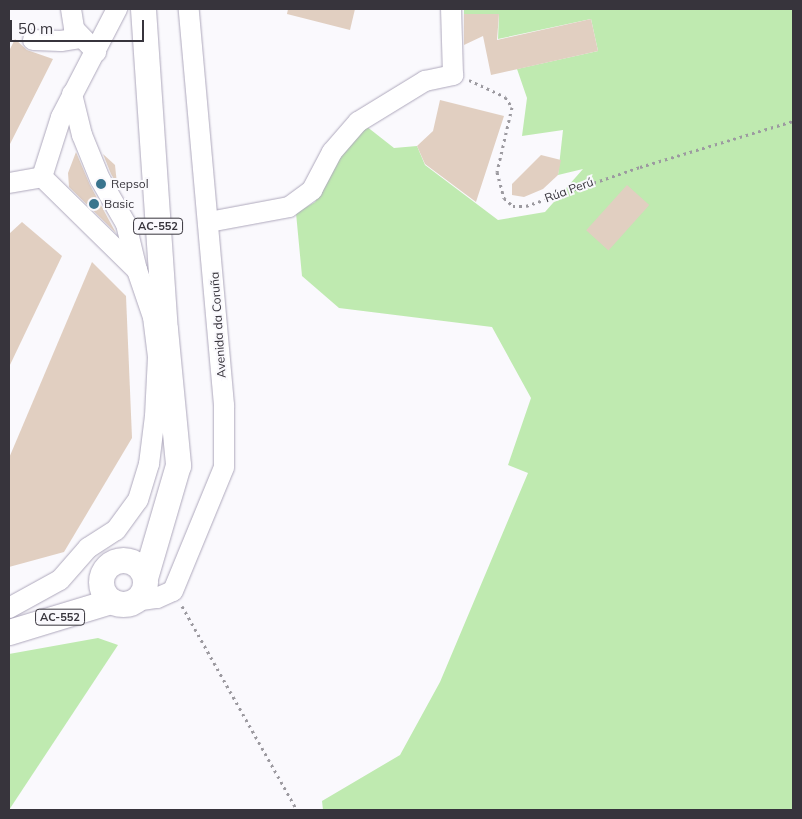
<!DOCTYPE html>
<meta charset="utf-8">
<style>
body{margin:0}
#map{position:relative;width:802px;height:819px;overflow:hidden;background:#faf9fd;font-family:Mulish,sans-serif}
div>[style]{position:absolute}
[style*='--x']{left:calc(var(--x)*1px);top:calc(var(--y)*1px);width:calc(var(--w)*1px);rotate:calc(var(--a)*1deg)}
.green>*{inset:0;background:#bfeab0}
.building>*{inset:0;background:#e1cfc1;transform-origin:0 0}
.path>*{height:3px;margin-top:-1.5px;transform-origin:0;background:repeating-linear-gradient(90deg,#9c9aa0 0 2.5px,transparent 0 6.5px)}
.roads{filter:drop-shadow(0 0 1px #aea8bc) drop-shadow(0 0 1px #aea8bc)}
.minor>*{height:20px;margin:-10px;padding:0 10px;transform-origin:10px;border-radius:10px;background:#fff}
.major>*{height:25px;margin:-12.5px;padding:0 12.5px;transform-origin:12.5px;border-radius:12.5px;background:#fff}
.major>.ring{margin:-12.5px;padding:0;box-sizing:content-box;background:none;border:25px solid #fff;border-radius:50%}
.dots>*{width:14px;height:14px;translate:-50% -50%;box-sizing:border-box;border:2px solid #faf9fd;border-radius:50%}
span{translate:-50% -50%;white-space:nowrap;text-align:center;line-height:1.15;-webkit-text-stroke:4px #faf9fd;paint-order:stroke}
.shield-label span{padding:1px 4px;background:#faf9fd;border:1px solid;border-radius:4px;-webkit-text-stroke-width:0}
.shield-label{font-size:11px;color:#37343c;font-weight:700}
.poi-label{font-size:12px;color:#37343c}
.left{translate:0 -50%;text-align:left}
.street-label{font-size:12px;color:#37343c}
.frame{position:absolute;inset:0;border:10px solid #37343c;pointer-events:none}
.scale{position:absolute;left:10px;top:20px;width:134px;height:22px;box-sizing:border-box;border:2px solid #37343c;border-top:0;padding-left:6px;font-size:15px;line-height:18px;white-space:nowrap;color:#37343c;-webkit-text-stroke:4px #faf9fd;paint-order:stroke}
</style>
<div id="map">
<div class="green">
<i style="clip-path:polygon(464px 9px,793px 9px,793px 810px,323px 810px,322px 801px,400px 755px,440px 682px,528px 473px,508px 465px,531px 398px,492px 327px,339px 308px,302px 276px,296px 213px,315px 202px,334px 165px,366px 126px,394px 148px,417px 146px,425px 165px,498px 220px,545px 212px,583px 169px,558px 175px,563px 130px,522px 136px,527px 98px,517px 69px,598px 51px,591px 19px,498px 39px,499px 14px,464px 14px)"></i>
<i style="clip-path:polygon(98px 638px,118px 645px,9px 810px,9px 654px)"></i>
</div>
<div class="building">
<i style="clip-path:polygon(288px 9px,355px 9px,350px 30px,287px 14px)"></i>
<i style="clip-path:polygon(464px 14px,499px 14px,497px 40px,591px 19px,598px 51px,491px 75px,483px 36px,464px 45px)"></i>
<i style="clip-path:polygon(15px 39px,27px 50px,53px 59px,9px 146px,9px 51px)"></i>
<i style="clip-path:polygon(440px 100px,504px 116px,476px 202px,425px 164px,417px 146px,433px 131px)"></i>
<i style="clip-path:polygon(76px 152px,90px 185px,116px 233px,69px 187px,68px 173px)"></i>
<i style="clip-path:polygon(103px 154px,115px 165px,117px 184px,111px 174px)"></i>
<i style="clip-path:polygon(541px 155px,561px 160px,558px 175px,543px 189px,524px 197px,512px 195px,512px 184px)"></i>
<i style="left:627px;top:185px;width:30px;height:61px;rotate:42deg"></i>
<i style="clip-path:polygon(22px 222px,62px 256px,9px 367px,9px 234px)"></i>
<i style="clip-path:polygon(92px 262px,126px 296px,132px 438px,64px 552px,9px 567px,9px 458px)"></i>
</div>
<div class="path">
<i style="--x:469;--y:80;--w:40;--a:25"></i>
<i style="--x:505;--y:97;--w:12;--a:55"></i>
<i style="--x:512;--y:107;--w:67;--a:103"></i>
<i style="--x:497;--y:172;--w:27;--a:75"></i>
<i style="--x:504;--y:198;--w:12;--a:42"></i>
<i style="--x:513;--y:206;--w:13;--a:0"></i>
<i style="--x:526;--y:206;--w:120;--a:-18.9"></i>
<i style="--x:640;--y:167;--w:160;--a:-16.7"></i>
<i style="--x:182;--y:606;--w:234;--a:60.6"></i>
</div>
<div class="roads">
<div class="minor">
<i style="--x:71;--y:9;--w:20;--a:81"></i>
<i style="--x:74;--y:29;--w:32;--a:46"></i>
<i style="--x:33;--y:40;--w:28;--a:2"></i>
<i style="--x:61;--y:41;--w:19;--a:-9"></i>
<i style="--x:72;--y:94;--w:42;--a:76.3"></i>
<i style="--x:82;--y:135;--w:48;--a:67.8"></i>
<i style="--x:100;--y:179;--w:52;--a:60"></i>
<i style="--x:126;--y:224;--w:47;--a:76.6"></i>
<i style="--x:42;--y:177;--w:63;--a:-72.4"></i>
<i style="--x:61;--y:117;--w:122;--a:-62.6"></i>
<i style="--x:9;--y:183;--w:34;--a:-10"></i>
<i style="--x:209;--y:222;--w:81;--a:-10.6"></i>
<i style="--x:289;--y:207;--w:29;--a:-36"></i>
<i style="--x:312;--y:190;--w:43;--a:-62.2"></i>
<i style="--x:332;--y:152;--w:40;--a:-49"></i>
<i style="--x:358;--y:122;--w:79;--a:-31.5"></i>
<i style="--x:425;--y:81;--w:29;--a:-12"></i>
<i style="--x:453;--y:75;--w:66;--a:-91.7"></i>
<i style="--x:135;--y:601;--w:22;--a:-8"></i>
<i style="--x:157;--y:598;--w:17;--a:-24"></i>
<i style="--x:173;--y:591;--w:134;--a:-67.6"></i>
<i style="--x:224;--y:467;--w:62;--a:-90"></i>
<i style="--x:224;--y:405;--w:398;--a:-95.1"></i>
<i style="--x:9;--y:608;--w:58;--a:-28.8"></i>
<i style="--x:60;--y:580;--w:43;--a:-48.8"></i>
<i style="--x:88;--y:548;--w:33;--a:-33"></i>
<i style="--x:116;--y:530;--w:37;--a:-54"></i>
<i style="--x:138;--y:500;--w:38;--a:-73"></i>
<i style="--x:149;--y:464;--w:48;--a:-82.9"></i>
<i style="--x:155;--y:416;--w:59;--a:-87.1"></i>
<i style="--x:158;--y:357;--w:40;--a:-97.1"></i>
<i style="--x:153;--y:317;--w:50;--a:-108.8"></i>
<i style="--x:137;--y:270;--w:133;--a:-135.6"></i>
</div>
<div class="major">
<i style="--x:143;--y:9;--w:321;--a:86.1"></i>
<i style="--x:165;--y:329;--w:137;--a:84.5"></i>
<i style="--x:178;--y:465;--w:118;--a:106.3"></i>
<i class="ring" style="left:101px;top:560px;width:19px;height:19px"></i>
<i style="--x:9;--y:632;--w:107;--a:-16.9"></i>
</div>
</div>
<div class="dots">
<i style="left:101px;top:184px;background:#3a758e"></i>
<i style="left:94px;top:204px;background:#3a758e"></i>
</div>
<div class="shield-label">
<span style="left:158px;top:226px">AC-552</span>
<span style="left:60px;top:617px">AC-552</span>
</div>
<div class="poi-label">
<span class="left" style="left:111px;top:184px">Repsol</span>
<span class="left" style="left:104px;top:204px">Basic</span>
</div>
<div class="street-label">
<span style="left:569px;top:190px;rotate:-20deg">Rúa Perú</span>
<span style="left:218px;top:325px;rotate:-94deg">Avenida da Coruña</span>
</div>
<div class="frame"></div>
<div class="scale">50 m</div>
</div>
